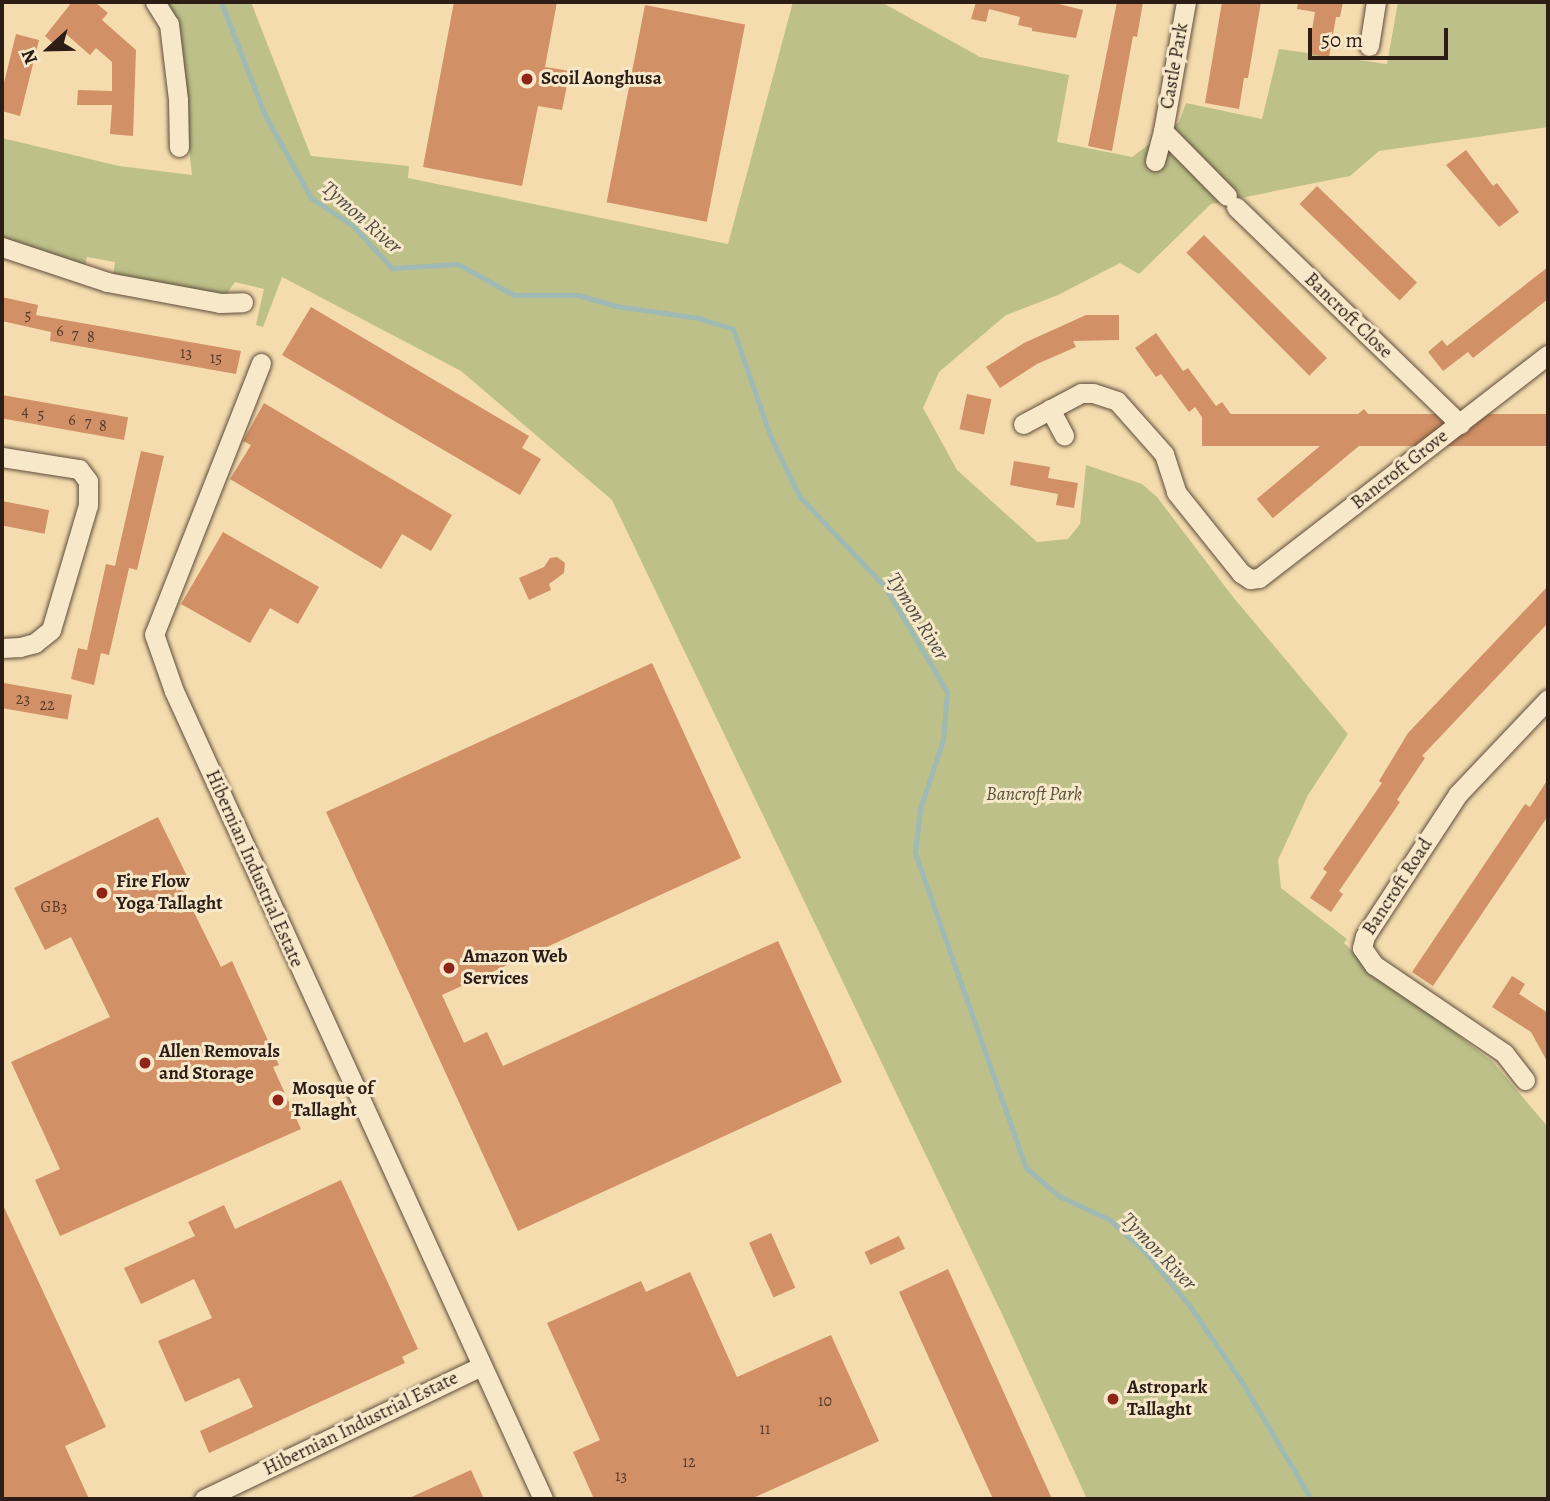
<!DOCTYPE html>
<style>
body{margin:0}
#map{position:relative;width:1550px;height:1501px;overflow:hidden;background:#f4dcae;font-family:Alegreya,serif}
div>[style]{position:absolute}
[style*='--x']{left:calc(var(--x)*1px);top:calc(var(--y)*1px);width:calc(var(--w)*1px);rotate:calc(var(--a)*1deg)}
.green>*{inset:0;background:#bdc089}
.stream>*{height:5px;margin:-2.5px;padding:0 2.5px;transform-origin:2.5px;border-radius:2.5px;background:#9fb9b3}
.building>*{inset:0;background:#d29066;transform-origin:0 0}
.roads{filter:drop-shadow(0 0 2px #5e4d3c) drop-shadow(0 0 2px #5e4d3c)}
.street>*{height:19px;margin:-9.5px;padding:0 9.5px;transform-origin:9.5px;border-radius:9.5px;background:#f8e8ca}
.dots>*{width:19px;height:19px;translate:-50% -50%;box-sizing:border-box;border:4px solid #f8e8ca;border-radius:50%}
span{translate:-50% -50%;white-space:nowrap;text-align:center;line-height:1.15;-webkit-text-stroke:6px #f8e8ca;paint-order:stroke}
.number-label{font-size:16px;color:#563a2a}
.number-label span{-webkit-text-stroke-width:0}
.street-label{font-size:19px;color:#2c1d16}
.poi-label{font-size:19px;color:#2c1d16;font-weight:700}
.left{translate:0 -50%;text-align:left}
.park-label{font-size:19px;color:#584e38;font-style:italic}
.water-label{font-size:21px;color:#4e4c45;font-style:italic}
.frame{position:absolute;inset:0;border:4px solid #2c1d16;pointer-events:none}
.north{position:absolute;left:14px;top:14px;width:70px;height:70px;-webkit-text-stroke:5px #f8e8ca;paint-order:stroke;rotate:248deg;font-size:19px;font-weight:700;line-height:28px;text-align:center;color:#2c1d16}
.north::after{content:'';display:block;margin:auto;width:24px;height:32px;background:#2c1d16;clip-path:polygon(50% 0,100% 100%,50% 72%,0 100%)}
.scale{position:absolute;left:1308px;top:28px;width:140px;height:32px;box-sizing:border-box;border:4px solid #2c1d16;border-top:0;padding-left:9px;font-size:21px;line-height:24px;white-space:nowrap;color:#2c1d16;-webkit-text-stroke:5px #f8e8ca;paint-order:stroke}
</style>
<div id="map">
<div class="green">
<i style="clip-path:polygon(161px 2px,251px 2px,311px 156px,409px 166px,408px 178px,728px 244px,793px 2px,881px 2px,980px 57px,1069px 75px,1057px 142px,1132px 157px,1179px 122px,1186px 103px,1262px 119px,1279px 49px,1387px 64px,1398px 2px,1548px 2px,1548px 127px,1379px 151px,1350px 176px,1211px 204px,1139px 274px,1120px 263px,1058px 295px,1006px 315px,939px 372px,923px 408px,957px 470px,1037px 542px,1068px 539px,1080px 524px,1086px 465px,1142px 484px,1157px 497px,1233px 597px,1348px 734px,1308px 795px,1278px 860px,1281px 888px,1347px 939px,1344px 943px,1369px 967px,1493px 1062px,1548px 1127px,1548px 1499px,1087px 1499px,1002px 1314px,612px 500px,461px 371px,282px 277px,263px 327px,256px 325px,264px 289px,235px 282px,226px 295px,113px 277px,115px 262px,87px 257px,84px 270px,2px 241px,2px 138px,119px 166px,192px 175px,175px 25px)"></i>
</div>
<div class="stream">
<i style="--x:221;--y:2;--w:119;--a:68.8"></i>
<i style="--x:264;--y:113;--w:97;--a:61.1"></i>
<i style="--x:311;--y:198;--w:49;--a:33.4"></i>
<i style="--x:352;--y:225;--w:59;--a:47.1"></i>
<i style="--x:392;--y:268;--w:66;--a:-3.5"></i>
<i style="--x:458;--y:264;--w:64;--a:29"></i>
<i style="--x:514;--y:295;--w:64;--a:0"></i>
<i style="--x:578;--y:295;--w:40;--a:16"></i>
<i style="--x:616;--y:306;--w:83;--a:8.3"></i>
<i style="--x:698;--y:318;--w:37;--a:17"></i>
<i style="--x:733;--y:329;--w:112;--a:70.8"></i>
<i style="--x:770;--y:435;--w:68;--a:64.6"></i>
<i style="--x:799;--y:496;--w:125;--a:46.6"></i>
<i style="--x:885;--y:587;--w:122;--a:59.4"></i>
<i style="--x:947;--y:692;--w:48;--a:94.8"></i>
<i style="--x:943;--y:740;--w:73;--a:108.4"></i>
<i style="--x:920;--y:809;--w:44;--a:96.5"></i>
<i style="--x:915;--y:853;--w:334;--a:70.6"></i>
<i style="--x:1026;--y:1168;--w:43;--a:40.3"></i>
<i style="--x:1059;--y:1196;--w:56;--a:25.2"></i>
<i style="--x:1110;--y:1220;--w:46;--a:42.4"></i>
<i style="--x:1144;--y:1251;--w:70;--a:50.2"></i>
<i style="--x:1189;--y:1305;--w:96;--a:55.6"></i>
<i style="--x:1243;--y:1384;--w:134;--a:59.4"></i>
</div>
<div class="building">
<i style="clip-path:polygon(72px 2px,95px 2px,108px 13px,102px 20px,136px 50px,133px 136px,110px 134px,112px 105px,77px 105px,78px 90px,112px 91px,112px 62px,96px 48px,90px 55px,66px 34px,56px 46px,45px 36px)"></i>
<i style="clip-path:polygon(454px 2px,557px 2px,545px 67px,570px 71px,562px 110px,538px 106px,522px 186px,423px 167px)"></i>
<i style="clip-path:polygon(976px 2px,1051px 2px,1083px 10px,1076px 38px,1032px 31px,1032px 28px,1018px 25px,1020px 17px,989px 9px,986px 22px,971px 19px)"></i>
<i style="clip-path:polygon(1117px 2px,1143px 2px,1137px 37px,1133px 36px,1112px 151px,1088px 146px)"></i>
<i style="clip-path:polygon(1222px 2px,1261px 2px,1248px 78px,1244px 78px,1239px 109px,1205px 103px)"></i>
<i style="clip-path:polygon(1298px 2px,1343px 2px,1340px 17px,1336px 17px,1329px 57px,1308px 54px,1315px 12px,1297px 9px)"></i>
<i style="left:645px;top:5px;width:102px;height:201px;rotate:11deg"></i>
<i style="clip-path:polygon(16px 34px,39px 40px,20px 116px,2px 111px,2px 91px)"></i>
<i style="clip-path:polygon(1466px 150px,1493px 186px,1497px 183px,1519px 212px,1499px 227px,1446px 165px)"></i>
<i style="left:1317px;top:186px;width:139px;height:25px;rotate:44deg"></i>
<i style="left:1204px;top:235px;width:174px;height:25px;rotate:45deg"></i>
<i style="clip-path:polygon(1548px 267px,1548px 299px,1473px 358px,1468px 352px,1443px 371px,1428px 352px,1442px 340px,1447px 346px)"></i>
<i style="clip-path:polygon(2px 297px,38px 305px,36px 315px,241px 351px,236px 374px,50px 341px,51px 332px,2px 321px)"></i>
<i style="clip-path:polygon(311px 307px,529px 436px,522px 448px,541px 459px,520px 495px,282px 355px)"></i>
<i style="clip-path:polygon(1086px 315px,1119px 315px,1119px 340px,1073px 341px,1076px 347px,1037px 364px,1000px 388px,986px 367px,1024px 343px)"></i>
<i style="clip-path:polygon(1156px 333px,1183px 371px,1188px 368px,1216px 406px,1222px 402px,1243px 431px,1222px 446px,1195px 407px,1189px 412px,1161px 374px,1156px 377px,1135px 348px)"></i>
<i style="left:967px;top:394px;width:25px;height:36px;rotate:12deg"></i>
<i style="left:2px;top:395px;width:128px;height:23px;rotate:10deg"></i>
<i style="clip-path:polygon(264px 403px,452px 515px,431px 551px,402px 534px,381px 569px,230px 479px,251px 445px,243px 441px)"></i>
<i style="left:1364px;top:409px;width:25px;height:140px;rotate:50deg"></i>
<i style="left:1548px;top:414px;width:32px;height:346px;rotate:90deg"></i>
<i style="clip-path:polygon(141px 451px,164px 456px,137px 570px,129px 568px,109px 655px,101px 653px,94px 685px,71px 679px,78px 648px,87px 650px,106px 564px,115px 566px)"></i>
<i style="clip-path:polygon(1014px 461px,1050px 467px,1048px 478px,1078px 483px,1074px 508px,1056px 505px,1058px 494px,1010px 485px)"></i>
<i style="left:2px;top:501px;width:48px;height:24px;rotate:11deg"></i>
<i style="clip-path:polygon(223px 532px,319px 587px,298px 624px,270px 608px,250px 643px,181px 604px)"></i>
<i style="clip-path:polygon(557px 557px,565px 563px,564px 573px,549px 584px,551px 590px,529px 600px,519px 578px,544px 567px,550px 558px)"></i>
<i style="clip-path:polygon(1548px 586px,1548px 623px,1422px 756px,1425px 758px,1397px 800px,1400px 802px,1339px 891px,1343px 894px,1331px 912px,1310px 898px,1327px 872px,1323px 869px,1382px 783px,1379px 781px,1408px 733px)"></i>
<i style="clip-path:polygon(652px 663px,741px 858px,442px 995px,464px 1043px,487px 1032px,503px 1066px,778px 941px,842px 1082px,518px 1231px,326px 812px)"></i>
<i style="left:4px;top:683px;width:69px;height:25px;rotate:10deg"></i>
<i style="clip-path:polygon(1548px 779px,1548px 816px,1433px 986px,1412px 972px,1525px 804px,1530px 807px)"></i>
<i style="clip-path:polygon(158px 817px,189px 880px,180px 884px,221px 967px,232px 961px,279px 1065px,273px 1067px,301px 1129px,60px 1236px,35px 1180px,60px 1169px,11px 1062px,110px 1017px,71px 937px,45px 950px,14px 888px)"></i>
<i style="clip-path:polygon(1512px 976px,1525px 984px,1519px 994px,1548px 1013px,1548px 1063px,1531px 1032px,1492px 1007px)"></i>
<i style="clip-path:polygon(341px 1180px,418px 1349px,402px 1357px,405px 1363px,209px 1453px,200px 1431px,253px 1407px,239px 1378px,185px 1402px,158px 1341px,212px 1318px,194px 1279px,141px 1304px,124px 1268px,195px 1236px,188px 1222px,224px 1205px,235px 1229px)"></i>
<i style="clip-path:polygon(2px 1203px,106px 1427px,65px 1446px,89px 1499px,2px 1499px)"></i>
<i style="left:771px;top:1233px;width:60px;height:24px;rotate:66deg"></i>
<i style="left:899px;top:1236px;width:14px;height:38px;rotate:65deg"></i>
<i style="clip-path:polygon(948px 1269px,1033px 1457px,1052px 1499px,993px 1499px,899px 1292px)"></i>
<i style="clip-path:polygon(690px 1272px,737px 1377px,831px 1335px,879px 1441px,751px 1499px,594px 1499px,573px 1452px,600px 1440px,547px 1323px,641px 1281px,646px 1292px)"></i>
<i style="clip-path:polygon(471px 1470px,484px 1499px,407px 1499px)"></i>
</div>
<div class="roads">
<div class="street">
<i style="--x:155;--y:2;--w:26;--a:58"></i>
<i style="--x:169;--y:24;--w:77;--a:83.2"></i>
<i style="--x:178;--y:100;--w:47;--a:88.8"></i>
<i style="--x:1369;--y:46;--w:45;--a:-81"></i>
<i style="--x:1163;--y:131;--w:91;--a:45.4"></i>
<i style="--x:1155;--y:161;--w:31;--a:-75"></i>
<i style="--x:1163;--y:131;--w:131;--a:-79.9"></i>
<i style="--x:1236;--y:207;--w:312;--a:44.1"></i>
<i style="--x:2;--y:247;--w:111;--a:18.4"></i>
<i style="--x:107;--y:282;--w:115;--a:10.5"></i>
<i style="--x:220;--y:303;--w:23;--a:-2"></i>
<i style="--x:261;--y:363;--w:291;--a:111.5"></i>
<i style="--x:154;--y:634;--w:60;--a:70.7"></i>
<i style="--x:174;--y:691;--w:888;--a:65.45"></i>
<i style="--x:1050;--y:409;--w:30;--a:62"></i>
<i style="--x:1023;--y:424;--w:66;--a:-28.1"></i>
<i style="--x:1081;--y:393;--w:12;--a:0"></i>
<i style="--x:1093;--y:393;--w:25;--a:18"></i>
<i style="--x:1117;--y:401;--w:71;--a:48.4"></i>
<i style="--x:1164;--y:454;--w:40;--a:72"></i>
<i style="--x:1176;--y:492;--w:104;--a:51.3"></i>
<i style="--x:1241;--y:573;--w:11;--a:34"></i>
<i style="--x:1250;--y:579;--w:9;--a:-6"></i>
<i style="--x:1259;--y:578;--w:365;--a:-37.7"></i>
<i style="--x:2;--y:457;--w:78;--a:8.9"></i>
<i style="--x:79;--y:469;--w:15;--a:53"></i>
<i style="--x:88;--y:481;--w:24;--a:90"></i>
<i style="--x:88;--y:505;--w:130;--a:106.5"></i>
<i style="--x:51;--y:630;--w:21;--a:141"></i>
<i style="--x:35;--y:643;--w:16;--a:165"></i>
<i style="--x:20;--y:647;--w:18;--a:177"></i>
<i style="--x:1525;--y:1080;--w:34;--a:-128"></i>
<i style="--x:1504;--y:1053;--w:157;--a:-145.9"></i>
<i style="--x:1374;--y:965;--w:21;--a:-125"></i>
<i style="--x:1362;--y:948;--w:12;--a:-76"></i>
<i style="--x:1365;--y:936;--w:170;--a:-56.8"></i>
<i style="--x:1458;--y:794;--w:131;--a:-46.5"></i>
<i style="--x:204;--y:1499;--w:306;--a:-25.6"></i>
</div>
</div>
<div class="dots">
<i style="left:527px;top:79px;background:#8f2418"></i>
<i style="left:102px;top:893px;background:#8f2418"></i>
<i style="left:449px;top:968px;background:#8f2418"></i>
<i style="left:145px;top:1063px;background:#8f2418"></i>
<i style="left:278px;top:1100px;background:#8f2418"></i>
<i style="left:1113px;top:1399px;background:#8f2418"></i>
</div>
<div class="number-label">
<span style="left:28px;top:315px">5</span>
<span style="left:60px;top:331px">6</span>
<span style="left:75px;top:334px">7</span>
<span style="left:91px;top:337px">8</span>
<span style="left:186px;top:353px">13</span>
<span style="left:216px;top:358px">15</span>
<span style="left:25px;top:411px">4</span>
<span style="left:41px;top:414px">5</span>
<span style="left:72px;top:420px">6</span>
<span style="left:88px;top:422px">7</span>
<span style="left:103px;top:426px">8</span>
<span style="left:23px;top:699px">23</span>
<span style="left:47px;top:705px">22</span>
<span style="left:54px;top:907px">GB3</span>
<span style="left:825px;top:1401px">10</span>
<span style="left:765px;top:1429px">11</span>
<span style="left:689px;top:1462px">12</span>
<span style="left:621px;top:1476px">13</span>
</div>
<div class="street-label">
<span style="left:1175px;top:66px;rotate:-80deg">Castle Park</span>
<span style="left:1348px;top:316px;rotate:44deg">Bancroft Close</span>
<span style="left:1400px;top:470px;rotate:-38deg">Bancroft Grove</span>
<span style="left:254px;top:869px;rotate:66deg">Hibernian Industrial Estate</span>
<span style="left:1398px;top:887px;rotate:-57deg">Bancroft Road</span>
<span style="left:361px;top:1424px;rotate:-26deg">Hibernian Industrial Estate</span>
</div>
<div class="poi-label">
<span class="left" style="left:541px;top:79px">Scoil Aonghusa</span>
<span class="left" style="left:116px;top:893px">Fire Flow<br>Yoga Tallaght</span>
<span class="left" style="left:463px;top:968px">Amazon Web<br>Services</span>
<span class="left" style="left:159px;top:1063px">Allen Removals<br>and Storage</span>
<span class="left" style="left:292px;top:1100px">Mosque of<br>Tallaght</span>
<span class="left" style="left:1127px;top:1399px">Astropark<br>Tallaght</span>
</div>
<div class="park-label">
<span style="left:1034px;top:795px">Bancroft Park</span>
</div>
<div class="water-label">
<span style="left:362px;top:217px;rotate:41deg">Tymon River</span>
<span style="left:918px;top:616px;rotate:58deg">Tymon River</span>
<span style="left:1159px;top:1251px;rotate:46deg">Tymon River</span>
</div>
<div class="frame"></div>
<div class="north">N</div>
<div class="scale">50 m</div>
</div>
